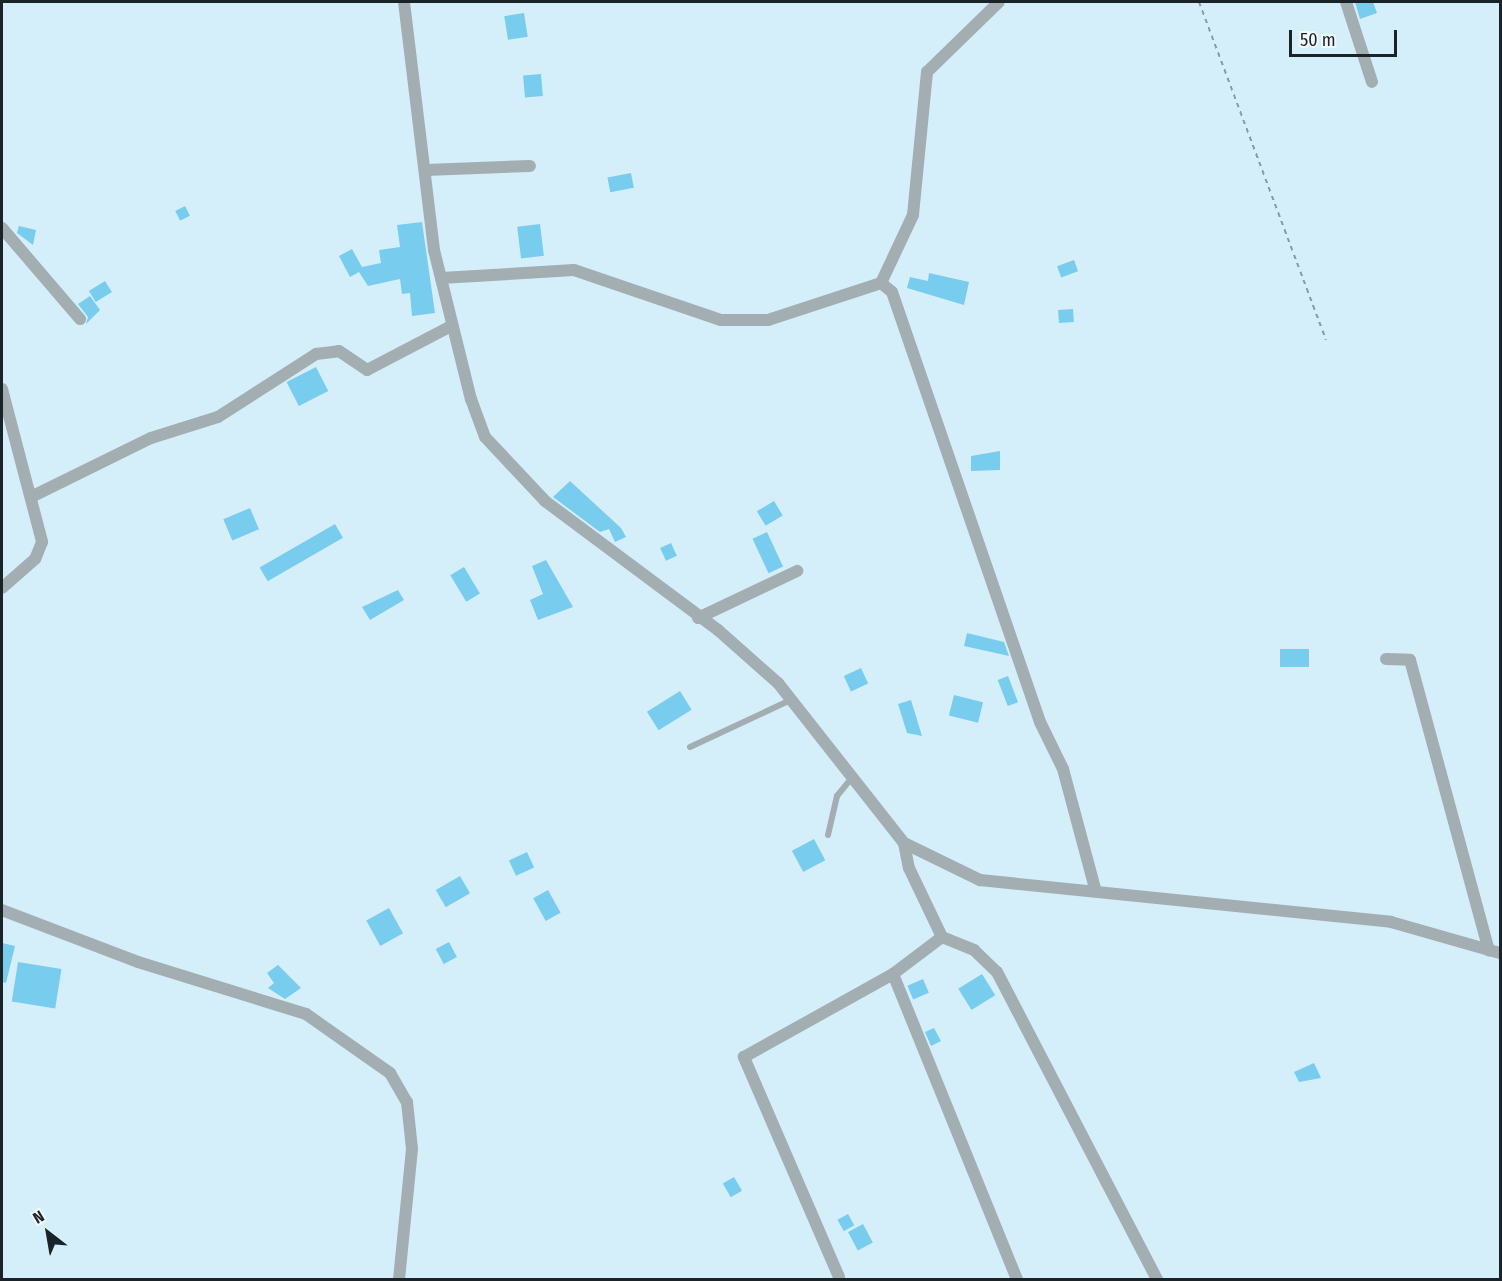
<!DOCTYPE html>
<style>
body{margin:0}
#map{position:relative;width:1502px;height:1281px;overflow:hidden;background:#d5effa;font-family:"Fira Sans Condensed",sans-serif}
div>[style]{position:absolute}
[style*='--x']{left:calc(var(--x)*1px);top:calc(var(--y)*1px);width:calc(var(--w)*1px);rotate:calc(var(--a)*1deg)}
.building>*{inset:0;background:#78ccee;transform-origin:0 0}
.path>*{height:2px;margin-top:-1px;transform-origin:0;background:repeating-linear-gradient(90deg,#879aa3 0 4.5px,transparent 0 9px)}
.lane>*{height:6px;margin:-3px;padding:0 3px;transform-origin:3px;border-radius:3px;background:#a3aeb3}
.street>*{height:12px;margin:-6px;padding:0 6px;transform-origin:6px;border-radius:6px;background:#a3aeb3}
span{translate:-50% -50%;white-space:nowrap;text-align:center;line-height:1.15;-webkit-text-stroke:4.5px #eff9fe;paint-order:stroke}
.frame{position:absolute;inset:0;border:3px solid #1a2428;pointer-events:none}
.north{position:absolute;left:18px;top:1203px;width:60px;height:60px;-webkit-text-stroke:4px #eff9fe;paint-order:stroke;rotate:329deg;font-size:16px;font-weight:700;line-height:24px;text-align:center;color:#1a2428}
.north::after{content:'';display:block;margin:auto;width:21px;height:27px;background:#1a2428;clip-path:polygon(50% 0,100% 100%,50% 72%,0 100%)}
.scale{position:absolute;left:1289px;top:30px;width:108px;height:27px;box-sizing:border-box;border:3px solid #1a2428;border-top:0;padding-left:8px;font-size:18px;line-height:21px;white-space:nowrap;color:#1a2428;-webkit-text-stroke:4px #eff9fe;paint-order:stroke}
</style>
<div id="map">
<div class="building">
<i style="clip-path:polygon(1355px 2px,1373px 2px,1377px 13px,1360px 19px)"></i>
<i style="left:524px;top:13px;width:24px;height:20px;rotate:81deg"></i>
<i style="left:541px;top:74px;width:22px;height:18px;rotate:85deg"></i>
<i style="left:631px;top:173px;width:15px;height:24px;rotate:79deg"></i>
<i style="left:185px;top:206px;width:11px;height:11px;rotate:63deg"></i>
<i style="clip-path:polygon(422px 222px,435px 313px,412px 316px,410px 293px,402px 294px,400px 279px,368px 286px,359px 272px,350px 277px,339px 256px,352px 249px,362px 267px,381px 263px,379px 250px,400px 247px,397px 225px)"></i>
<i style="left:540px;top:224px;width:32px;height:23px;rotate:83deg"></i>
<i style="clip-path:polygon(19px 226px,36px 230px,33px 245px,17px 233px)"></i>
<i style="left:1074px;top:260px;width:12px;height:18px;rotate:70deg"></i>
<i style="clip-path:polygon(929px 273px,969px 282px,964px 305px,907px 288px,910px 277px,928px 281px)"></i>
<i style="left:105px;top:281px;width:13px;height:19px;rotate:58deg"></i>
<i style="clip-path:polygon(90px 296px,100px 310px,86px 324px,88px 317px,78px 304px)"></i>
<i style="left:1073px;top:309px;width:13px;height:15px;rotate:86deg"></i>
<i style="left:316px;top:367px;width:27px;height:33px;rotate:63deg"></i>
<i style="clip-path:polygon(1000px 451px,1000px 470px,971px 471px,971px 456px)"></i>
<i style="clip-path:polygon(570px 481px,621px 528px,626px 537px,615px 542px,609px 529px,600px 532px,553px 497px)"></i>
<i style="left:774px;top:501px;width:17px;height:20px;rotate:59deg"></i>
<i style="left:250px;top:508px;width:23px;height:29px;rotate:67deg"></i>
<i style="left:335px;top:524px;width:16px;height:87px;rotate:60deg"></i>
<i style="left:767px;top:532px;width:38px;height:16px;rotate:65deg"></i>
<i style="left:671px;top:543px;width:14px;height:12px;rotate:65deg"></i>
<i style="clip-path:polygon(546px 560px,573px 607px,538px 620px,530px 600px,543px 594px,532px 566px)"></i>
<i style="left:464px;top:567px;width:31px;height:16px;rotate:59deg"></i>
<i style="clip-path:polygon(398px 590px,404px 600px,370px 620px,362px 607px)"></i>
<i style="clip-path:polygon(967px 633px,1004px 642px,1009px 656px,964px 646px)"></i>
<i style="left:1280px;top:649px;width:29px;height:18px"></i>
<i style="left:861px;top:668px;width:17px;height:19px;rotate:65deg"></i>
<i style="left:1008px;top:676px;width:28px;height:11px;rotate:69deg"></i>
<i style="left:680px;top:691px;width:22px;height:39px;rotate:58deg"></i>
<i style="left:954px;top:695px;width:30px;height:21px;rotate:14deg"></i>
<i style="clip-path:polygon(911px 700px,922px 736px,907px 733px,898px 704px)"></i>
<i style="left:814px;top:839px;width:24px;height:25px;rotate:62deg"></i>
<i style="left:527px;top:852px;width:17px;height:20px;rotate:65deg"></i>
<i style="left:460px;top:876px;width:20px;height:28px;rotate:60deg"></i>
<i style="left:548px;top:890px;width:26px;height:17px;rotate:61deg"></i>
<i style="left:389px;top:908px;width:29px;height:26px;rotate:61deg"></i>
<i style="left:449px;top:942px;width:17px;height:15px;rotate:62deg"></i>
<i style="clip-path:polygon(2px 943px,15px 946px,6px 983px,2px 982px)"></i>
<i style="left:18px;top:962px;width:44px;height:40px;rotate:9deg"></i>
<i style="clip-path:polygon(278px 965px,301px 988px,285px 999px,268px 988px,274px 983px,267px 973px)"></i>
<i style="left:982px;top:974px;width:25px;height:28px;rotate:58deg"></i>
<i style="left:923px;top:979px;width:15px;height:17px;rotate:67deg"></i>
<i style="clip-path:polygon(934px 1028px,941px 1041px,931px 1046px,925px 1032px)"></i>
<i style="clip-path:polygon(1314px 1063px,1321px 1078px,1299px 1082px,1294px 1072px)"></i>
<i style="left:734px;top:1177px;width:16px;height:13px;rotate:60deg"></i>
<i style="left:848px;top:1214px;width:13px;height:12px;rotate:61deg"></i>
<i style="left:863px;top:1224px;width:21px;height:17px;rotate:62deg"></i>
</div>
<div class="path">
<i style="--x:1199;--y:2;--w:361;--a:69.4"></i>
</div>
<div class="lane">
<i style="--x:690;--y:747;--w:111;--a:-25"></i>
<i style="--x:828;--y:835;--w:40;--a:-77"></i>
<i style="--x:837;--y:796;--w:26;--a:-51"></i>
</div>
<div class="street">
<i style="--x:404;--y:2;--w:250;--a:83.1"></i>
<i style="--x:434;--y:250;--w:154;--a:76.1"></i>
<i style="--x:471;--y:399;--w:40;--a:69.8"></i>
<i style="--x:485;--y:437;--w:88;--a:46.8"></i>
<i style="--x:545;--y:501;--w:216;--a:36.7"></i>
<i style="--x:718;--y:630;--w:80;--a:41.5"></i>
<i style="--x:778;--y:683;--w:204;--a:51.8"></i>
<i style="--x:904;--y:843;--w:85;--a:26"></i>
<i style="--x:980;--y:880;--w:413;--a:5.8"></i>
<i style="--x:1391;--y:922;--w:113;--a:15.9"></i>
<i style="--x:1346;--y:2;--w:84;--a:72"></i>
<i style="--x:426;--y:170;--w:104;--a:-2.2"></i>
<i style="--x:2;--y:228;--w:120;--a:49.4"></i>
<i style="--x:441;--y:278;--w:133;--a:-3.4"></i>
<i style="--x:574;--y:270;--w:155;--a:18.8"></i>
<i style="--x:721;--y:320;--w:47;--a:0"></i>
<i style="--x:768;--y:320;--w:119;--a:-18.1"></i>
<i style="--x:881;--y:283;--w:75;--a:-64.8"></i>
<i style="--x:913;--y:215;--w:144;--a:-84.4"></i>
<i style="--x:927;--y:72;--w:100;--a:-44.2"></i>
<i style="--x:881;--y:283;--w:14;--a:39"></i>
<i style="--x:892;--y:292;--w:455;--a:71"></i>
<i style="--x:1040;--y:722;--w:52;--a:63.9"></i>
<i style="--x:1063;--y:769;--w:127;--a:75"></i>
<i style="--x:2;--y:389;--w:158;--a:75.3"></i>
<i style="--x:42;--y:542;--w:18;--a:112"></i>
<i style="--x:35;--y:559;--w:44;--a:138.7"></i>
<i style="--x:33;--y:496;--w:131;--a:-26.2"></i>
<i style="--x:151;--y:438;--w:70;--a:-17.4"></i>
<i style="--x:218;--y:417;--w:117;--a:-32.7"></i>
<i style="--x:316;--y:354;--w:23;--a:-7"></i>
<i style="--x:339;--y:351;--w:34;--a:34"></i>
<i style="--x:367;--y:370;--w:95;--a:-27.6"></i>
<i style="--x:698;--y:618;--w:110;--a:-25.4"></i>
<i style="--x:1386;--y:659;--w:24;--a:2"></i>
<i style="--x:1410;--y:660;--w:301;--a:74.8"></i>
<i style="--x:904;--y:843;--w:25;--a:79"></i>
<i style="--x:909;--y:868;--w:76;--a:64.4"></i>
<i style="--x:2;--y:910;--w:146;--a:20.9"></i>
<i style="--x:138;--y:962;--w:176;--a:17.2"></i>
<i style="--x:306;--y:1014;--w:103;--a:35.1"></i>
<i style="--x:390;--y:1073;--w:34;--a:60"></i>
<i style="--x:407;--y:1102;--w:47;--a:83.9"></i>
<i style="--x:412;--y:1149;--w:132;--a:95.7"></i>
<i style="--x:942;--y:937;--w:35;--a:22"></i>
<i style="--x:974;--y:950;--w:32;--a:44"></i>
<i style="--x:997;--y:972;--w:347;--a:62.5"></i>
<i style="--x:893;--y:974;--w:330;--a:67.9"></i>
<i style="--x:839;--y:1277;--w:240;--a:-113.4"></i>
<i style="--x:744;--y:1057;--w:171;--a:-29.1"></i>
<i style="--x:893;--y:974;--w:61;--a:-37.1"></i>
</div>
<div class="frame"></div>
<div class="north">N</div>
<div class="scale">50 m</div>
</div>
